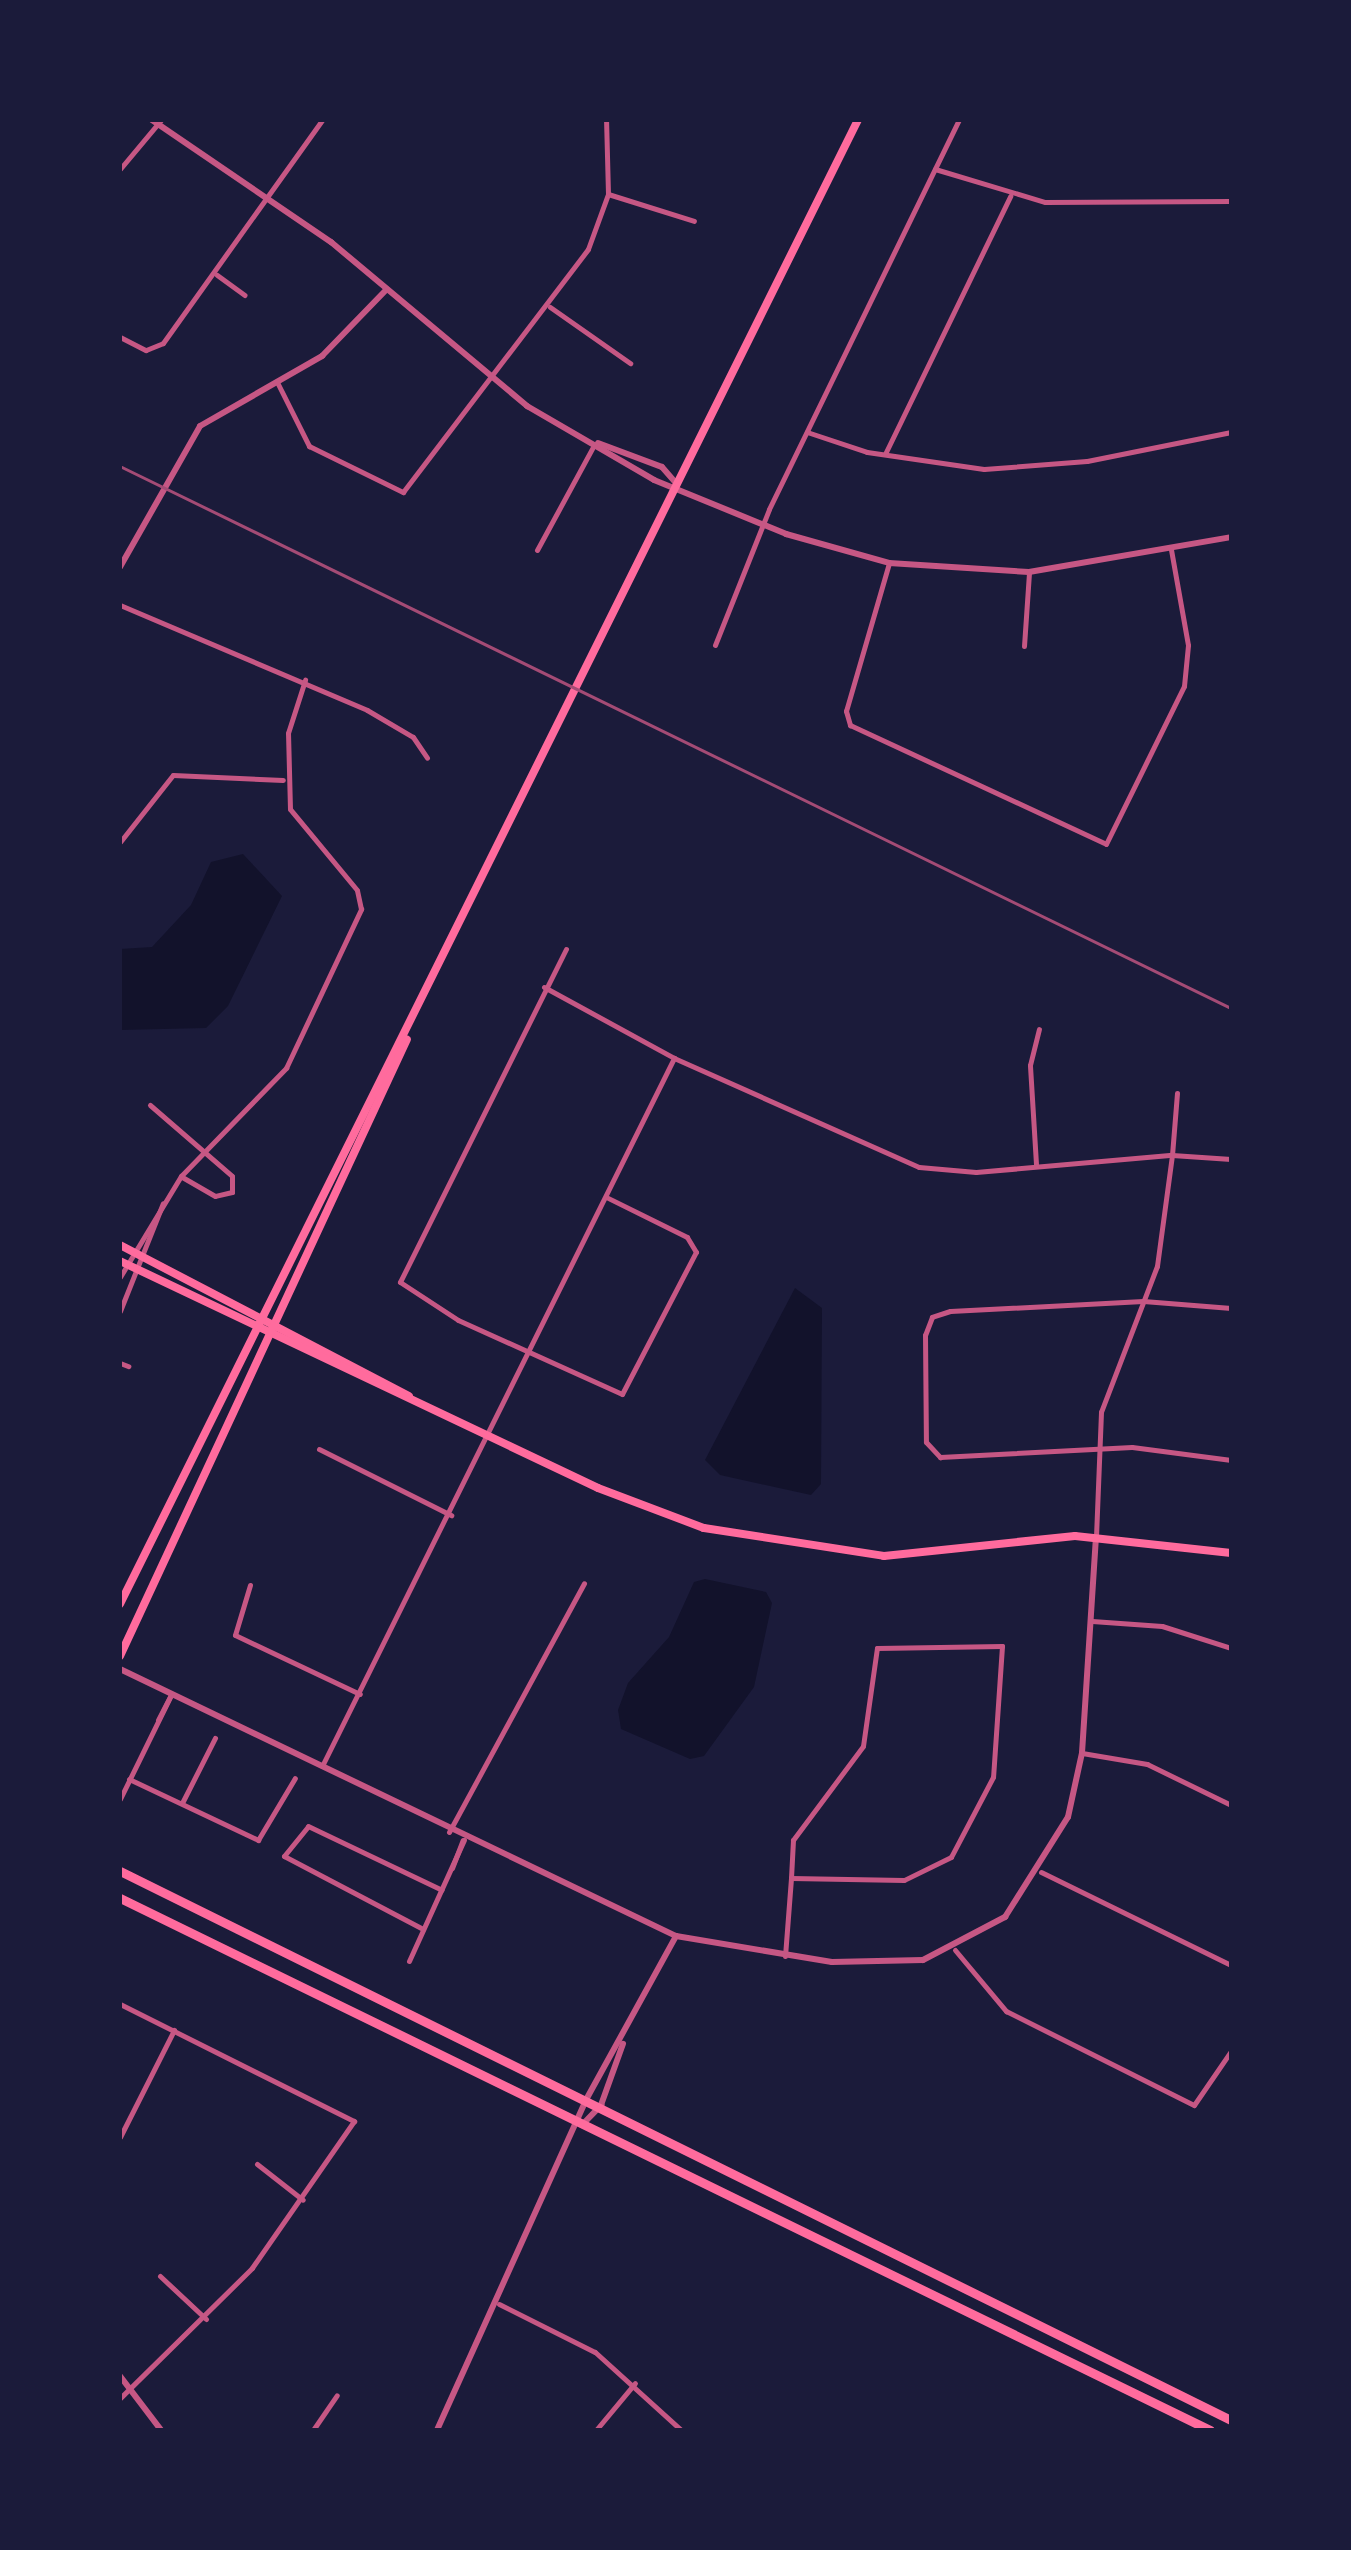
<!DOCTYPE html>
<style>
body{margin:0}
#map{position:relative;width:1351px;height:2550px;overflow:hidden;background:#1b1b3a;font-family:Mulish,sans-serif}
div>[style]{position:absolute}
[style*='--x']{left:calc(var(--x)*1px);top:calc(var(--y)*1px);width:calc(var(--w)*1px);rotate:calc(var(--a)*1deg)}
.water>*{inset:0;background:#12122b}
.minor>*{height:5px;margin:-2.5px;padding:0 2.5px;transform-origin:2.5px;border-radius:2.5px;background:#c65784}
.tertiary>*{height:6px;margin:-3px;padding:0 3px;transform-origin:3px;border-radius:3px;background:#c65784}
.secondary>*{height:8px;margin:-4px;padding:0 4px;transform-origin:4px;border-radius:4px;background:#ff6b9d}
.primary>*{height:9px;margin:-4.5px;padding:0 4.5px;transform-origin:4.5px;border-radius:4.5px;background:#ff6b9d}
.rail>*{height:2.5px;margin:-1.25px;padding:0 1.25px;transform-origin:1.25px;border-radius:1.25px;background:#a44b75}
span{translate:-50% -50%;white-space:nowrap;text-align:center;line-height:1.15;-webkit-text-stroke:8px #1b1b3a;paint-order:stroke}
.frame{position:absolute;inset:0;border:122px solid #1b1b3a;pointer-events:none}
</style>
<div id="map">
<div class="water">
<i style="clip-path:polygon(243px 854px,282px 896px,228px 1006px,206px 1028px,120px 1030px,120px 949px,152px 947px,191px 905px,211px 862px)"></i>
<i style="clip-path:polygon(795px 1288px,822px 1308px,821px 1484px,811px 1495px,720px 1475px,705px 1460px)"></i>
<i style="clip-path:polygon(705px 1579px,766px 1592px,772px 1603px,754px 1687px,704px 1756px,690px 1759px,621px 1729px,618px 1710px,628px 1683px,669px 1637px,694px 1582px)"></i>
</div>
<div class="minor">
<i style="--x:120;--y:169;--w:64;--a:-50.1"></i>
<i style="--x:935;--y:169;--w:115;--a:16.7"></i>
<i style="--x:1045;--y:202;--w:186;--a:-0.3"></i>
<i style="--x:608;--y:194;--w:90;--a:17.4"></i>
<i style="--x:217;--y:275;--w:34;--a:36"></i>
<i style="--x:550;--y:307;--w:98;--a:35"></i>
<i style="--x:120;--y:337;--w:29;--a:27"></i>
<i style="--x:146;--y:350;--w:18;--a:-22"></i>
<i style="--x:163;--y:343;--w:274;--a:-54.5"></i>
<i style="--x:277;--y:382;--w:72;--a:63.4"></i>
<i style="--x:309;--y:446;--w:105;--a:26.1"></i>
<i style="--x:403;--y:492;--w:305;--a:-52.7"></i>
<i style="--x:588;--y:249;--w:59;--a:-70"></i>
<i style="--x:608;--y:194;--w:74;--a:-91.5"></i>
<i style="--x:807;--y:432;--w:63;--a:18.4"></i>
<i style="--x:867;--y:452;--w:118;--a:8.3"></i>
<i style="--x:984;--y:469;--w:103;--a:-4.4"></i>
<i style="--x:1087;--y:461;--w:147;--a:-11.4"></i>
<i style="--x:885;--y:454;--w:287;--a:-64.1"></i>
<i style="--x:537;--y:550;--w:119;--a:-61.5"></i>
<i style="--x:889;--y:563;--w:154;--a:106.2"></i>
<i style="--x:846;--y:711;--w:15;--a:74"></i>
<i style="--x:850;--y:725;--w:282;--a:24.9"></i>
<i style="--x:1106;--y:844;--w:176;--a:-63.7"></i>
<i style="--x:1184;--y:686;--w:41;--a:-84.4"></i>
<i style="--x:1188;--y:645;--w:97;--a:-100.1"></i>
<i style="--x:120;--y:605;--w:268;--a:23"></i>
<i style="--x:367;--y:710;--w:53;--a:30.4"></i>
<i style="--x:413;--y:737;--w:25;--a:56"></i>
<i style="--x:715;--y:645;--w:146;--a:-68.3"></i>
<i style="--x:769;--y:509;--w:433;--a:-64"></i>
<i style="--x:1024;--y:646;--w:74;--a:-86.1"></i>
<i style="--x:120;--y:842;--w:85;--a:-51.7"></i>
<i style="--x:173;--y:775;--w:110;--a:2.6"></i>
<i style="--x:566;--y:949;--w:372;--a:116.5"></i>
<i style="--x:400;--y:1282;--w:69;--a:33.2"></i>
<i style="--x:458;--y:1320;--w:180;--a:24.3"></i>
<i style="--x:622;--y:1394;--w:160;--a:-62.5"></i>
<i style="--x:696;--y:1252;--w:17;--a:-121"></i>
<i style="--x:687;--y:1237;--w:90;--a:-153.7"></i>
<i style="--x:544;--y:987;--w:148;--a:28.6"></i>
<i style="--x:1177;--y:1093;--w:62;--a:94.6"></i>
<i style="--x:1172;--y:1155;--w:59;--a:3.9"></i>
<i style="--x:150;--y:1105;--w:108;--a:40.9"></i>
<i style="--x:232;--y:1176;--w:16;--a:90"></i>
<i style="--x:232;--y:1192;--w:17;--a:167"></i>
<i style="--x:215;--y:1196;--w:39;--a:-150"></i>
<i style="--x:1036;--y:1164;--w:99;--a:-93.5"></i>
<i style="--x:1030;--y:1065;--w:37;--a:-76"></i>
<i style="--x:120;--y:1277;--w:118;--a:-58.9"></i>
<i style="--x:181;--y:1176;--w:151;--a:-45.8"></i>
<i style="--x:286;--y:1068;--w:176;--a:-64.7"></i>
<i style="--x:361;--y:909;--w:19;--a:-102"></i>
<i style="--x:357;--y:890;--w:105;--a:-129.6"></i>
<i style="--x:290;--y:809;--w:76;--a:-91.5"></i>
<i style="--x:288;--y:733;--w:56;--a:-72.2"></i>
<i style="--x:1231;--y:1308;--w:88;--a:-175.5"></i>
<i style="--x:1143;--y:1301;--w:193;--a:177"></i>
<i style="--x:950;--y:1311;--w:19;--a:162"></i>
<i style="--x:932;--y:1317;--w:19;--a:111"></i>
<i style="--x:925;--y:1335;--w:107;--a:89.5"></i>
<i style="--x:926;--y:1442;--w:21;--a:47"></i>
<i style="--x:940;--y:1457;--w:192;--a:-3"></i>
<i style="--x:1132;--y:1447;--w:100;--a:7.5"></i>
<i style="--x:120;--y:1311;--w:116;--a:-68.3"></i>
<i style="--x:120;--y:1363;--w:9;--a:21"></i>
<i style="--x:319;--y:1449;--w:148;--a:26.6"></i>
<i style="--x:250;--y:1585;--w:52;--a:106.7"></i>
<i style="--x:235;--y:1635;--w:138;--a:25.3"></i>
<i style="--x:1092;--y:1621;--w:70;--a:4.1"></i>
<i style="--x:1162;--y:1626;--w:72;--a:17.7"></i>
<i style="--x:158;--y:1720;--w:28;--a:-63"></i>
<i style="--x:1082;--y:1753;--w:66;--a:9.6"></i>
<i style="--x:1147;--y:1764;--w:93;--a:26"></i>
<i style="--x:322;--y:1766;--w:791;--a:-63.56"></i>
<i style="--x:674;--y:1058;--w:268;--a:24"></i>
<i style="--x:919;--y:1167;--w:57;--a:5"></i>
<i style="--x:976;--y:1172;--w:197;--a:-5"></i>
<i style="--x:1172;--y:1155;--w:112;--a:97.7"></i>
<i style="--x:1157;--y:1266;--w:156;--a:111"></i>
<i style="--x:1101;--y:1412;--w:124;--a:92.3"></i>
<i style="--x:129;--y:1779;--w:143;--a:25.3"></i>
<i style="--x:258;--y:1840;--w:72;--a:-59.2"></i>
<i style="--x:120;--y:1799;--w:116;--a:-63.9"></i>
<i style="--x:182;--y:1803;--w:73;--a:-63.1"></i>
<i style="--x:449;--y:1832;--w:283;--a:-61.5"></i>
<i style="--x:452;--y:1868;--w:30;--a:-69"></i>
<i style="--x:1041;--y:1872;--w:212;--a:26.1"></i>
<i style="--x:423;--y:1929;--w:157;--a:-152.3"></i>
<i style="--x:284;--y:1856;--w:38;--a:-51"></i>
<i style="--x:308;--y:1826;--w:148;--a:25.5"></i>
<i style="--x:955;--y:1950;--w:80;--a:50.1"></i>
<i style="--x:1006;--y:2011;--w:210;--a:26.6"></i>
<i style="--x:1194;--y:2105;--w:65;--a:-55.6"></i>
<i style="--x:785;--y:1956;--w:78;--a:-85.6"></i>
<i style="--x:791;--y:1878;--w:38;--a:-87"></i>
<i style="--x:793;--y:1840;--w:117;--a:-53.3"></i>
<i style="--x:863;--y:1746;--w:99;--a:-81.9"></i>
<i style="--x:877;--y:1648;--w:125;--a:-0.9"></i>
<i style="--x:1002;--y:1646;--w:131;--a:93.9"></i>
<i style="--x:993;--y:1777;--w:90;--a:117.7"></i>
<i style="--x:951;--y:1857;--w:52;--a:153.9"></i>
<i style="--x:904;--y:1880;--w:113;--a:-179"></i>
<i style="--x:409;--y:1961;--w:133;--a:-65.6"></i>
<i style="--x:120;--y:2004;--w:262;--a:26.6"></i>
<i style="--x:354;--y:2121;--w:179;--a:124.8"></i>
<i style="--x:252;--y:2268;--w:185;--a:135.4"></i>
<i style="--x:120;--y:2137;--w:120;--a:-63.2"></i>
<i style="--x:257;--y:2164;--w:58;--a:38"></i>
<i style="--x:160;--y:2276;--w:63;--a:43.1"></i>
<i style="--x:499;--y:2304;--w:107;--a:26.6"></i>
<i style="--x:595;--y:2352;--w:116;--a:42.2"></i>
<i style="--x:313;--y:2430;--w:42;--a:-55.6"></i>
<i style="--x:596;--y:2430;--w:61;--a:-50.3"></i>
</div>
<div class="tertiary">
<i style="--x:152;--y:120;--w:217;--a:34.3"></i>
<i style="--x:331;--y:242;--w:256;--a:39.9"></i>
<i style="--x:527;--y:406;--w:147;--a:30.2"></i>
<i style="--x:654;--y:480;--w:143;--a:22.2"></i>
<i style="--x:786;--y:534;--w:107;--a:15.7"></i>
<i style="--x:889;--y:563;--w:140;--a:3.7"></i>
<i style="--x:1029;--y:572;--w:205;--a:-9.8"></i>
<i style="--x:598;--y:443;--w:68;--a:20.6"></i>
<i style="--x:662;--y:467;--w:23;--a:49"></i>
<i style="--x:120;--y:567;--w:162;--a:-60.4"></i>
<i style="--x:200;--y:426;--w:141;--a:-29.8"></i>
<i style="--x:322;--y:356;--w:93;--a:-45.9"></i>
<i style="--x:120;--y:1669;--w:617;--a:25.65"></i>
<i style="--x:676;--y:1936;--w:158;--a:9.5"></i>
<i style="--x:832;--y:1962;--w:91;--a:-1.3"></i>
<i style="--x:923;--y:1960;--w:93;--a:-27.7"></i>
<i style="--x:1005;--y:1917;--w:118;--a:-57.8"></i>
<i style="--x:1068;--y:1817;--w:66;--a:-77.7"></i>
<i style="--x:1082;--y:1753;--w:217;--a:-86.3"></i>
<i style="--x:582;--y:2125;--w:28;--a:-46"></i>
<i style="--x:601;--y:2105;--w:65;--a:-70.2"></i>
<i style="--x:120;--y:2376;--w:68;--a:52.8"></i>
<i style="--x:437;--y:2430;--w:364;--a:-65.7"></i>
<i style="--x:587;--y:2098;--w:185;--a:-61.2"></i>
</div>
<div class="secondary">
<i style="--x:120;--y:1245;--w:326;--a:27.6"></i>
<i style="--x:120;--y:1261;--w:529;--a:25.4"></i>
<i style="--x:598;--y:1488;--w:113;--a:20.7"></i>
<i style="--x:704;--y:1528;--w:182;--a:8.8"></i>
<i style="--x:884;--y:1556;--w:192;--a:-6"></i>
<i style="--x:1075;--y:1536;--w:157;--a:6.2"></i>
<i style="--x:120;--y:1604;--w:1657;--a:-63.56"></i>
<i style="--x:120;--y:1656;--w:680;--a:-65.05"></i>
</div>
<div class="primary">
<i style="--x:120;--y:1871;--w:1239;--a:26.3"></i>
<i style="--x:120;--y:1898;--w:1213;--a:26.02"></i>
</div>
<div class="rail">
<i style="--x:120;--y:466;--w:1236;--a:26.01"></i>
</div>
<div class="frame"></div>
</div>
